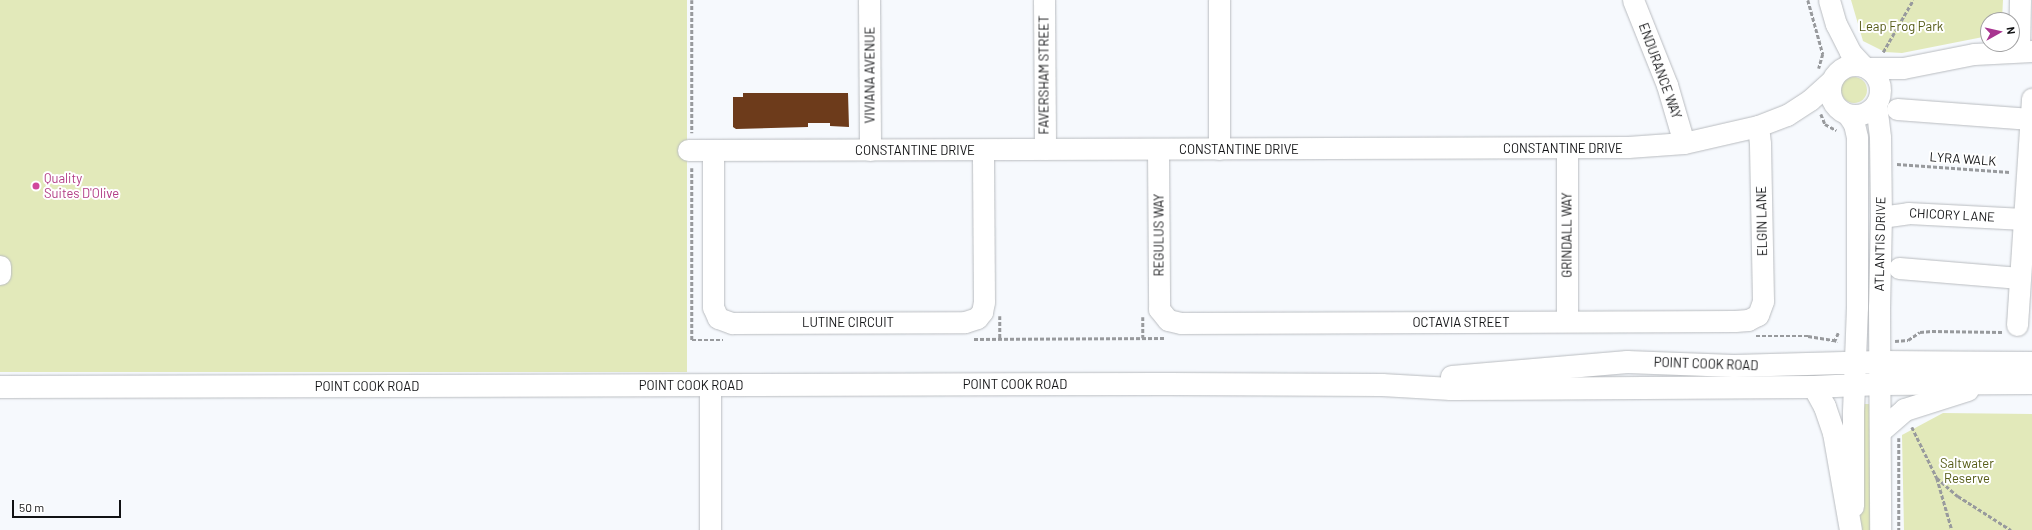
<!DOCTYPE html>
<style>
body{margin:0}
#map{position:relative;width:2032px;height:530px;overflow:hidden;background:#f6f9fd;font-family:Barlow,sans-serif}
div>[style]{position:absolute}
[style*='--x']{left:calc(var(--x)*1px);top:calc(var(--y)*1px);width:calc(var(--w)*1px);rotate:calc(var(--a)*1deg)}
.green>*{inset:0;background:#e2e9ba;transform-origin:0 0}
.round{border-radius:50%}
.building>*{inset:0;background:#6d3b1b}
.path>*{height:2.5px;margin-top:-1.25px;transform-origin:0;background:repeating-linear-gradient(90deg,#989a9d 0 4px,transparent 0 6px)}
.roads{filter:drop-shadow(0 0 1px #b9bcc0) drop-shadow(0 0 1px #b9bcc0)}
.minor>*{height:21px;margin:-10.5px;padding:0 10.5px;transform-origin:10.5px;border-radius:10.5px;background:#fff}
.minor>.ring{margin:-10.5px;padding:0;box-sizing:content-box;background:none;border:21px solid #fff;border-radius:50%}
.major>*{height:22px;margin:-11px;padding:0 11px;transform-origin:11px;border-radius:11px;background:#fff}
.dots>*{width:11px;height:11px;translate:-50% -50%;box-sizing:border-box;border:2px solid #fff;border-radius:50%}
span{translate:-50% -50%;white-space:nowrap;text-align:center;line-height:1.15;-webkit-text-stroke:4px #fff;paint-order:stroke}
.park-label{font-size:13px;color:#555b16}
.street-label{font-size:13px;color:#111214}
.hotel-label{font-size:13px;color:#b23c85}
.left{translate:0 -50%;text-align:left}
.north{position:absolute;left:1980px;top:12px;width:40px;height:40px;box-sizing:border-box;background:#fff;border:1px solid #a0a0a1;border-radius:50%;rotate:82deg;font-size:11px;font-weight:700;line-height:16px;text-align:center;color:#111214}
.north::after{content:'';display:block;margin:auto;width:14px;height:18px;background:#a83590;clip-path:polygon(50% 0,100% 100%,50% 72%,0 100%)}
.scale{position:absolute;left:12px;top:500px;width:109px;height:18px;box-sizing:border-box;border:2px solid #111214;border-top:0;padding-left:5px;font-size:12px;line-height:14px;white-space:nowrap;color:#111214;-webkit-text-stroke:3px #fff;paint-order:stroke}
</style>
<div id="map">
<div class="green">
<i style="left:0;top:0;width:687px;height:372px"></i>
<i style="clip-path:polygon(1851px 0,2003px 0,2002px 20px,1988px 20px,1988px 36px,1902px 53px,1885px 52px,1863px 41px)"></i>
<i class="round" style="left:1841px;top:77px;width:26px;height:26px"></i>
<i style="clip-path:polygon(1863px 404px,1872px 404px,1873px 530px,1860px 530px,1860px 420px)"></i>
<i style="clip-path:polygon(1943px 413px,2032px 414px,2032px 530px,1904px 530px,1902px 435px)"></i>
</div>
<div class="building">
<i style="clip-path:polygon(743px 93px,848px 93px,849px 127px,830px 126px,830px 123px,808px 123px,808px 127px,736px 129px,733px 127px,733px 97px,743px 97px)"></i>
</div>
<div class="path">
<i style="--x:692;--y:0;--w:133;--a:90"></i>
<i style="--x:1808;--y:0;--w:56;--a:74.5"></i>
<i style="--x:1823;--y:54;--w:15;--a:106"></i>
<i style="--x:1883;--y:52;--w:60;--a:-60"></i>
<i style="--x:1821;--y:114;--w:11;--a:68"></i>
<i style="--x:1825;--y:124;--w:13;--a:29"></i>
<i style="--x:1897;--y:164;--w:113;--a:4"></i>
<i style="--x:692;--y:168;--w:172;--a:90"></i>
<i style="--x:692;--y:340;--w:31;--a:0"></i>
<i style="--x:1000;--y:316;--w:22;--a:90"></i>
<i style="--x:1143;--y:317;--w:21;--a:90"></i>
<i style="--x:1756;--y:336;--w:52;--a:0"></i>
<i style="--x:1808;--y:336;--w:30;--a:9"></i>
<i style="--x:974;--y:339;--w:191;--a:-0.3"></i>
<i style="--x:1895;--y:341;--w:13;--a:-4"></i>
<i style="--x:1908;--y:340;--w:14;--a:-34"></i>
<i style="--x:1920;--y:332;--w:12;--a:-5"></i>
<i style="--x:1932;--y:331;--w:70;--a:0.8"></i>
<i style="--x:1834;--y:342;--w:10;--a:-66"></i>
<i style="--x:1912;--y:427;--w:57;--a:63.9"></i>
<i style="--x:1937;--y:478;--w:28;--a:41"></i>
<i style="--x:1958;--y:496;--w:63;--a:32.7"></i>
<i style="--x:1899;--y:438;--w:92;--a:90"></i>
<i style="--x:1937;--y:478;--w:54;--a:73.9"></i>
</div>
<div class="roads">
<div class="minor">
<i style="--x:869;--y:0;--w:150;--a:89.6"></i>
<i style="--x:1044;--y:0;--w:149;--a:89.6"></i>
<i style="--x:1219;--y:0;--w:149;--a:90"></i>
<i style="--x:1633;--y:0;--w:92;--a:68.2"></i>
<i style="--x:1667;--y:85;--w:60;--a:73.7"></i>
<i style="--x:1829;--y:0;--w:25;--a:74"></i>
<i style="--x:1836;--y:24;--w:31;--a:63"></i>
<i style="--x:1850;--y:52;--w:19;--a:47"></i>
<i style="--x:2019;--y:51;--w:51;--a:-88.9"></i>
<i class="ring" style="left:1830px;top:65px;width:29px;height:29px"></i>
<i style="--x:1868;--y:68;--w:35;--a:0"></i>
<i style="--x:1903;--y:68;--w:72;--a:-11.2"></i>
<i style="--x:1974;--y:54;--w:58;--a:-3"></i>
<i style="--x:1876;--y:104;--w:33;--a:83"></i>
<i style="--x:1880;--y:137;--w:77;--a:89.3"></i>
<i style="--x:1881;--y:214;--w:92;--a:91.2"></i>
<i style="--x:1879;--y:306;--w:224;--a:89.7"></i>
<i style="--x:1897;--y:109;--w:134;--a:4.3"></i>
<i style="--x:1848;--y:115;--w:11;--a:56"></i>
<i style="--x:1854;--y:124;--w:13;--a:77"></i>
<i style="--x:1857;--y:137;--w:170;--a:90"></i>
<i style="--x:1857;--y:307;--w:105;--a:92.2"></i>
<i style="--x:1853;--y:412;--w:94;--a:90"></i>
<i style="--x:1567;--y:148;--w:173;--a:90"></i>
<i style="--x:1158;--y:149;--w:160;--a:89.6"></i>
<i style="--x:1159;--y:309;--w:14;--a:51"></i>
<i style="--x:1168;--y:320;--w:13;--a:13"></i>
<i style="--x:1181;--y:323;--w:554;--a:-0.21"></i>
<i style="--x:1735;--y:321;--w:13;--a:-4"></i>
<i style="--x:1748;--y:320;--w:11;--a:-27"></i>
<i style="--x:1758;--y:315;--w:15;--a:-70"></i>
<i style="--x:1763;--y:301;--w:158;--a:-91.1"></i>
<i style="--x:1760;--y:143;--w:17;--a:-97"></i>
<i style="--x:688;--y:150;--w:940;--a:-0.18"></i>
<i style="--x:1628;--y:147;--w:56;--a:-4.1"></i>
<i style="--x:1684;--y:143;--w:76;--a:-12.9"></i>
<i style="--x:1758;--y:126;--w:31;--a:-21"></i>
<i style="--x:1787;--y:115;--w:27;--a:-33"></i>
<i style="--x:1810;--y:100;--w:28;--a:-42"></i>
<i style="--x:713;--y:150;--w:157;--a:90"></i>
<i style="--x:713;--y:307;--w:12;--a:66"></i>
<i style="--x:718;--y:318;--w:15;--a:20"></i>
<i style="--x:732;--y:323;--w:233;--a:-0.2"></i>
<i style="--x:965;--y:322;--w:13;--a:-18"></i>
<i style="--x:977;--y:318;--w:8;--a:-50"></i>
<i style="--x:982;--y:312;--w:10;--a:-79"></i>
<i style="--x:984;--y:302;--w:152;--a:-90.4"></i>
<i style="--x:1881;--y:217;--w:27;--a:-8"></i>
<i style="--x:1908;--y:213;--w:116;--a:3"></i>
<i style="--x:0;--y:266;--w:8;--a:90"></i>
<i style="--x:1899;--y:268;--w:121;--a:4.7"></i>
<i style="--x:2017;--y:325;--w:227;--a:-86.2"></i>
<i style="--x:710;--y:385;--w:145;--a:90"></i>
</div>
<div class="major">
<i style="--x:1452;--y:377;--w:176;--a:-4.9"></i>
<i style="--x:1627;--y:362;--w:107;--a:2.1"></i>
<i style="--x:1734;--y:366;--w:146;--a:-1.6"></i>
<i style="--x:1880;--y:362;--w:152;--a:0.4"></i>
<i style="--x:0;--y:387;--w:1168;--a:-0.15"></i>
<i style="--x:1168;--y:384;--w:214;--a:0.3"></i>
<i style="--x:1382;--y:385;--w:69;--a:3.3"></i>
<i style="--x:1451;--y:389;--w:363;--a:-0.3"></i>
<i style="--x:1814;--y:387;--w:66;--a:-2.6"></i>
<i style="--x:1880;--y:384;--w:152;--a:-0.4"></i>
<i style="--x:1814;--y:387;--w:23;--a:61"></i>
<i style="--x:1825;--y:407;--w:28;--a:71"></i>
<i style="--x:1834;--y:433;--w:98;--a:80.1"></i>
<i style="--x:1881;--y:431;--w:32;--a:-41"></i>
<i style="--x:1905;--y:410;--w:66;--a:-17.6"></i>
</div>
</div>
<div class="dots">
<i style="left:36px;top:186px;background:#d1479c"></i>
</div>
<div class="park-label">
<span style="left:1901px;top:26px">Leap Frog Park</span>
<span style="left:1967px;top:471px">Saltwater<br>Reserve</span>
</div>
<div class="street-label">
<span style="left:1660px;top:71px;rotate:70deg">ENDURANCE WAY</span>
<span style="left:870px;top:75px;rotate:-90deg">VIVIANA AVENUE</span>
<span style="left:1044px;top:75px;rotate:-90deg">FAVERSHAM STREET</span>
<span style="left:1563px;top:148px">CONSTANTINE DRIVE</span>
<span style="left:1239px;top:149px">CONSTANTINE DRIVE</span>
<span style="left:915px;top:150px">CONSTANTINE DRIVE</span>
<span style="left:1963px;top:159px;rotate:4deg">LYRA WALK</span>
<span style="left:1952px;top:215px;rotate:3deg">CHICORY LANE</span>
<span style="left:1762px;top:221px;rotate:-91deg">ELGIN LANE</span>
<span style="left:1159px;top:235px;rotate:-90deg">REGULUS WAY</span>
<span style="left:1567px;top:235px;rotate:-90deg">GRINDALL WAY</span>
<span style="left:1880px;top:244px;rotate:-89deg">ATLANTIS DRIVE</span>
<span style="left:848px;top:322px">LUTINE CIRCUIT</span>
<span style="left:1461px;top:322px">OCTAVIA STREET</span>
<span style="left:1706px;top:364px;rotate:2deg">POINT COOK ROAD</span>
<span style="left:1015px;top:384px">POINT COOK ROAD</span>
<span style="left:691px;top:385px">POINT COOK ROAD</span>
<span style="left:367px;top:386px">POINT COOK ROAD</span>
</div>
<div class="hotel-label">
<span class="left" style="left:44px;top:186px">Quality<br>Suites D'Olive</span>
</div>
<div class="north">N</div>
<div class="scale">50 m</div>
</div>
